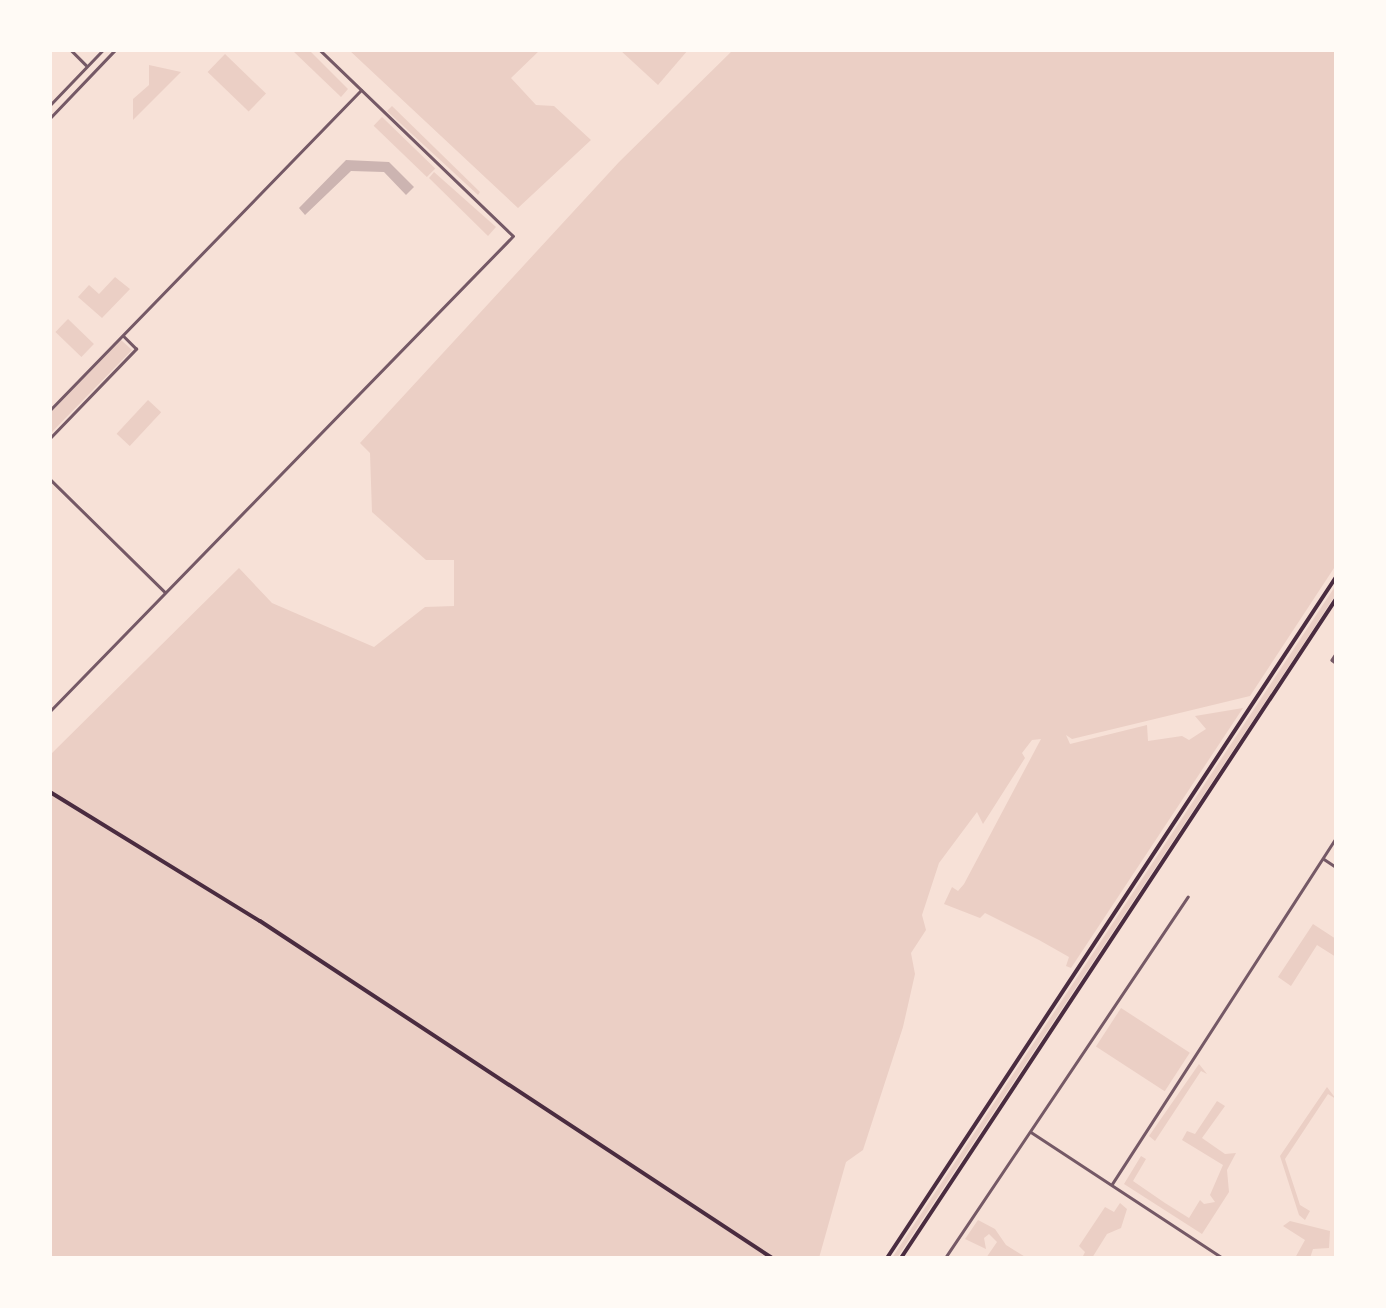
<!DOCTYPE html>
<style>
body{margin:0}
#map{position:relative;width:1386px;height:1308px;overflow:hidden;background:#f7e1d7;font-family:"Source Sans 3",sans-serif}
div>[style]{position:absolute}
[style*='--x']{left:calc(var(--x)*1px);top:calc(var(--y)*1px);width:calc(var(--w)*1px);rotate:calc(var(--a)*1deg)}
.green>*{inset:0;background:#ebcfc5;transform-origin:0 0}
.building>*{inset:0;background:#ccb4b1}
.minor>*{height:2.5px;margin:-1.25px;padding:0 1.25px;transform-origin:1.25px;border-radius:1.25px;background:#755966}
.tertiary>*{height:2.5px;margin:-1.25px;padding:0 1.25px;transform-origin:1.25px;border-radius:1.25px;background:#755966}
.secondary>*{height:4px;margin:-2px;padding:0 2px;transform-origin:2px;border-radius:2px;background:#4a2c40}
.primary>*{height:4px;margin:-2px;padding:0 2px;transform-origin:2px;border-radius:2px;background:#4a2c40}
span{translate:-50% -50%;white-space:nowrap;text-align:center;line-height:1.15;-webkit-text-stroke:8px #fffaf5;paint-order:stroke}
.frame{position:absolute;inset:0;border:52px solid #fffaf5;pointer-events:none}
</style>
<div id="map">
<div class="green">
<i style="clip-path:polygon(309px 50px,348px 89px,341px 97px,293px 51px)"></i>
<i style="clip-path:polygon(349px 50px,540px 50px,511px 78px,536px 105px,554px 106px,591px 140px,518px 208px)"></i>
<i style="clip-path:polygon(620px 50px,688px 50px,658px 85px)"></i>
<i style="clip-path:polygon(733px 50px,1336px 50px,1336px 565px,1250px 696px,1072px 739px,1066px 735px,1070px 744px,1147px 725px,1148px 741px,1182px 736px,1189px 740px,1206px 729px,1195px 716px,1243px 708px,1071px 968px,1066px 966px,1069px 957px,1039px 940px,985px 913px,980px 918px,944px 904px,952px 887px,958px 891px,964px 884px,1041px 739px,1032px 740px,1022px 753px,1025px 758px,983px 824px,977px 812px,939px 863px,922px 915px,926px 930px,911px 953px,915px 974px,903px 1027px,863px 1150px,846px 1162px,819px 1258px,50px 1258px,50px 755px,239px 568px,272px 603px,374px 647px,425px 607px,454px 606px,454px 560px,426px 560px,372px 512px,370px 453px,360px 443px,619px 162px)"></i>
<i style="left:225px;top:54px;width:57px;height:25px;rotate:44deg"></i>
<i style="clip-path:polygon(149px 65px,181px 72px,133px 120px,133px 99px,149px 85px)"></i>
<i style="clip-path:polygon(392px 106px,480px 192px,478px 195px,387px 111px)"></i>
<i style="left:382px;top:117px;width:74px;height:12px;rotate:44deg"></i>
<i style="clip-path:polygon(434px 172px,496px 227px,488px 236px,429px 178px)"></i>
<i style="clip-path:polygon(115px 277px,130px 289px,102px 318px,78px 297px,89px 285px,99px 294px)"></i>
<i style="left:68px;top:319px;width:36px;height:18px;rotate:44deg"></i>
<i style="clip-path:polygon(121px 340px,132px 350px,50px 434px,50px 413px)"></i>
<i style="left:148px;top:400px;width:18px;height:46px;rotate:43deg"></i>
<i style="clip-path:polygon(1336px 585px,1336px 594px,1308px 637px,897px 1258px,892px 1258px)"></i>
<i style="clip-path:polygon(1313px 924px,1336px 939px,1336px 957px,1317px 945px,1291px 986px,1278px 977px)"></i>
<i style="left:1121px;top:1008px;width:82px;height:46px;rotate:33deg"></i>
<i style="clip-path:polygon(1199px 1064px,1207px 1074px,1201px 1071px,1155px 1141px,1149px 1136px)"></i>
<i style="clip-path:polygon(1327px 1087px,1336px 1099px,1328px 1094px,1285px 1159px,1300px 1205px,1310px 1211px,1305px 1220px,1299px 1215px,1280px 1156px)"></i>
<i style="clip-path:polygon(1217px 1101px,1225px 1106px,1202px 1138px,1225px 1154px,1236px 1153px,1227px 1170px,1229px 1192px,1202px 1234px,1124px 1184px,1141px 1156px,1146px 1159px,1133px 1181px,1165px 1203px,1189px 1218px,1200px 1200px,1204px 1204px,1215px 1202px,1210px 1195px,1223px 1165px,1182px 1140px,1187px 1131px,1195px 1134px)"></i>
<i style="clip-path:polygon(1120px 1203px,1127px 1209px,1121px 1228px,1107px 1234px,1092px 1258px,1082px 1258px,1085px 1252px,1079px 1246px,1105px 1207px,1114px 1212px)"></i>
<i style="clip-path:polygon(978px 1220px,995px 1229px,1006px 1245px,1027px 1258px,986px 1258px,997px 1242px,989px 1234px,984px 1238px,986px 1249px,965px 1239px)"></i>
<i style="clip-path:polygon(1290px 1221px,1330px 1231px,1329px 1248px,1313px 1249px,1310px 1258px,1295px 1258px,1305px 1240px,1283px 1226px)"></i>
</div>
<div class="building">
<i style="clip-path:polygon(346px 160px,389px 162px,414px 187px,406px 195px,384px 172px,351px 171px,305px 215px,299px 208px)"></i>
</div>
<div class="minor">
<i style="--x:71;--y:50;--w:21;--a:45"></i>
<i style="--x:320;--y:50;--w:267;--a:43.9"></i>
<i style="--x:50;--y:410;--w:446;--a:-45.8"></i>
<i style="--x:50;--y:438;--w:124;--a:-46"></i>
<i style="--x:136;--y:349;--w:17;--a:-135"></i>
<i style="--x:50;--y:479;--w:161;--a:44.5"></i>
<i style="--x:1336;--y:654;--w:7;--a:124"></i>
<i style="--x:1332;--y:660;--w:5;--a:37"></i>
<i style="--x:1324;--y:859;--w:14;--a:34"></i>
<i style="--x:1031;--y:1132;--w:230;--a:33.3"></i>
<i style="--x:1112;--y:1184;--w:412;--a:-57.1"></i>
<i style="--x:945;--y:1258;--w:435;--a:-56.1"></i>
</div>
<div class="tertiary">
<i style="--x:50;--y:105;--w:76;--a:-46.1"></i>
<i style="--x:50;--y:118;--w:94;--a:-46.3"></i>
<i style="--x:50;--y:711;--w:663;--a:-45.73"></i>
</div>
<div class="secondary">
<i style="--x:50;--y:792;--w:246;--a:31.6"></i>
<i style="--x:260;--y:921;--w:613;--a:33.35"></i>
</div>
<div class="primary">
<i style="--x:887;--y:1258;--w:816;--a:-56.6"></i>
<i style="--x:901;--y:1258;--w:790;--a:-56.57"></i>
</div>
<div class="frame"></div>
</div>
